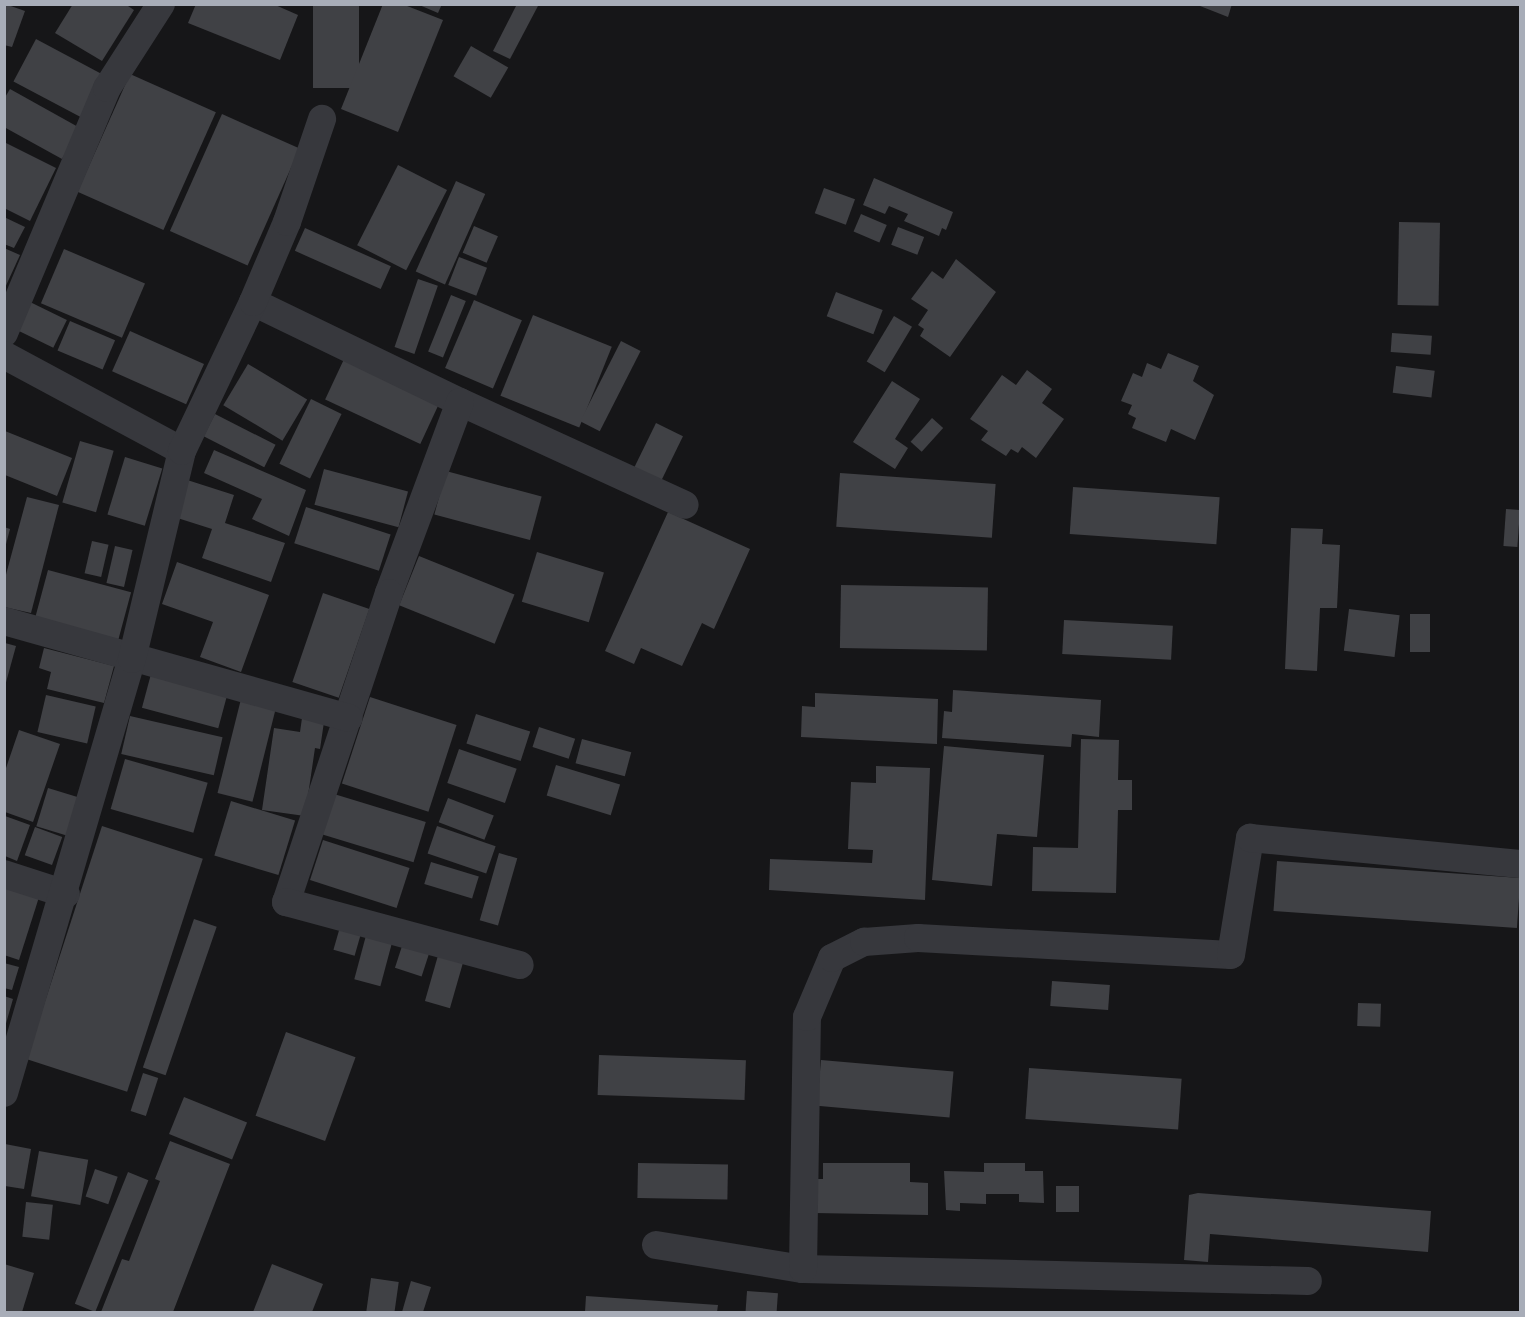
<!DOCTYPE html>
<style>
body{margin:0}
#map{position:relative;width:1525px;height:1317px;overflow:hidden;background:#161618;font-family:"Noto Sans",sans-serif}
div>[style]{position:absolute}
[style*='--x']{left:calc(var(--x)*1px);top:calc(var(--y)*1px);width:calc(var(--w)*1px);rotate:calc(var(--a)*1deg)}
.building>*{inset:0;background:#404145;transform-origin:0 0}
.street>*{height:28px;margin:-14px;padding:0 14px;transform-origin:14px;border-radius:14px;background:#37383d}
span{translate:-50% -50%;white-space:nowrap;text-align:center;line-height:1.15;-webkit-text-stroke:5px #111113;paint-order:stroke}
.frame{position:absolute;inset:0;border:6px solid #a8adb8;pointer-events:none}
</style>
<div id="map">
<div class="building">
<i style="clip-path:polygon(5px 4px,25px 11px,12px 47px,4px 45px)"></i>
<i style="clip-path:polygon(73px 4px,125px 4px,134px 10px,102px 61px,55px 33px)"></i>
<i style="clip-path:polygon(196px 4px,273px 4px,298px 15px,280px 60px,188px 23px)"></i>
<i style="left:313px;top:4px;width:46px;height:84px"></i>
<i style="clip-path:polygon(383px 4px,402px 4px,443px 20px,398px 132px,341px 109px)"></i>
<i style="clip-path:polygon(417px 4px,442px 4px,438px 13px)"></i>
<i style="clip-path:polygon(517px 4px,539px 4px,510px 59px,493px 51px)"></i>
<i style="clip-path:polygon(1195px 4px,1232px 4px,1228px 17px)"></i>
<i style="left:36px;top:39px;width:76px;height:48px;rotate:28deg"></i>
<i style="left:471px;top:46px;width:43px;height:35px;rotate:30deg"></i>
<i style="left:130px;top:74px;width:94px;height:129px;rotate:24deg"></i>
<i style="clip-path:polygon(10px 89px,80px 128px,62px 159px,4px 127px,4px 99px)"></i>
<i style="left:222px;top:114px;width:85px;height:128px;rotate:24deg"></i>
<i style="clip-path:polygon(4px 142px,56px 168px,30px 221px,4px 208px)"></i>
<i style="left:398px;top:165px;width:55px;height:90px;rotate:27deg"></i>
<i style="clip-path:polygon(874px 178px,953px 212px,946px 230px,942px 228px,939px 236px,904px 221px,908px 214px,889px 206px,885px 214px,863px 205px)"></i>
<i style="left:456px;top:181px;width:32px;height:99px;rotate:24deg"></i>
<i style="left:824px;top:188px;width:33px;height:27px;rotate:20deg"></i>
<i style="left:861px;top:214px;width:28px;height:19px;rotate:23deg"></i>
<i style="clip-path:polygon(4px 217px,25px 227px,14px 248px,4px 244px)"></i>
<i style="left:1399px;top:222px;width:41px;height:83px;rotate:1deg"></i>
<i style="left:474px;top:226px;width:26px;height:29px;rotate:23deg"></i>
<i style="left:898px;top:227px;width:28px;height:19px;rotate:21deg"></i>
<i style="left:305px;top:228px;width:94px;height:25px;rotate:24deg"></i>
<i style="clip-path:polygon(4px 248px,20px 255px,4px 290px)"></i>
<i style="left:64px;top:249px;width:88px;height:59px;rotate:23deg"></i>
<i style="left:459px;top:257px;width:30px;height:30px;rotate:21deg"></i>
<i style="clip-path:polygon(956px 259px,996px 292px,950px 357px,920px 336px,924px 329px,918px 325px,928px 310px,911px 299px,932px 271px,943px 279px)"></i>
<i style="left:418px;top:279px;width:21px;height:72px;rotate:19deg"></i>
<i style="left:836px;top:292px;width:50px;height:26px;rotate:21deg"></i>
<i style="left:451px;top:295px;width:16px;height:61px;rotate:22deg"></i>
<i style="left:474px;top:300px;width:52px;height:74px;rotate:23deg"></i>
<i style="left:30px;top:302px;width:41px;height:31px;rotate:26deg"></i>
<i style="left:533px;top:315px;width:85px;height:87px;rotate:22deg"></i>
<i style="left:894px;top:316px;width:21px;height:53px;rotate:31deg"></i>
<i style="left:70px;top:321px;width:49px;height:32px;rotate:23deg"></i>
<i style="left:130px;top:331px;width:81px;height:44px;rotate:24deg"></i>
<i style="left:1392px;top:333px;width:40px;height:19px;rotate:4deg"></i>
<i style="left:621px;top:341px;width:22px;height:90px;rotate:27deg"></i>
<i style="clip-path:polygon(1168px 353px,1199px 366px,1193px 381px,1214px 395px,1195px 440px,1171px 429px,1166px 442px,1132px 428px,1136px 418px,1128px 414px,1132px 405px,1121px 401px,1133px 373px,1142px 377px,1147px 363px,1161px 369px)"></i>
<i style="left:345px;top:357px;width:105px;height:47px;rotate:25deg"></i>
<i style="left:248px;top:364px;width:69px;height:48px;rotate:31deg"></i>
<i style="left:1396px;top:366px;width:39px;height:27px;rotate:7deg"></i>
<i style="clip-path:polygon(1027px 370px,1052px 389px,1042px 403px,1064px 419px,1036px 458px,1022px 447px,1018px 453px,1011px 449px,1006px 456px,981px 440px,988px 431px,970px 419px,1002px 375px,1016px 385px)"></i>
<i style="clip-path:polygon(892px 381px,920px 399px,895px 439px,908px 448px,895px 469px,853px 442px)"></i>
<i style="left:311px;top:399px;width:34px;height:72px;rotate:26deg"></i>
<i style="left:215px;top:414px;width:68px;height:25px;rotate:27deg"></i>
<i style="left:932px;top:418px;width:15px;height:32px;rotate:42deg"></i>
<i style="left:656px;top:423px;width:30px;height:51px;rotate:26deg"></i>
<i style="clip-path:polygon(5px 431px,72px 458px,57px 496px,5px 475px)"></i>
<i style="left:80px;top:441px;width:35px;height:64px;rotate:16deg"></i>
<i style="clip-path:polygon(214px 450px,306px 490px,289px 536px,252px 519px,262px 499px,204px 473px)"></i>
<i style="left:125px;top:457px;width:39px;height:60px;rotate:17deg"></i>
<i style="left:324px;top:469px;width:87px;height:37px;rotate:15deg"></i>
<i style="left:446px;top:471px;width:99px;height:45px;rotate:15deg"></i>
<i style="left:840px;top:473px;width:156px;height:54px;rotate:4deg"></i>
<i style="clip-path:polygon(181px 478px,234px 495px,225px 523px,285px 543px,271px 582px,202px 558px,212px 529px,168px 515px)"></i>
<i style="left:1073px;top:487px;width:147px;height:47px;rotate:4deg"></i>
<i style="clip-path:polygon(27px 497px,59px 505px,31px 613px,4px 607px,4px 582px)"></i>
<i style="left:306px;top:507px;width:89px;height:38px;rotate:18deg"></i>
<i style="left:1506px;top:509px;width:14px;height:37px;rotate:4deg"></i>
<i style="clip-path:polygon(668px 512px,750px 549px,714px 629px,702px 623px,682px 666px,641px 648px,634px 664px,605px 651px)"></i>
<i style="clip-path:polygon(4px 527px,10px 529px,5px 548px,4px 548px)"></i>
<i style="clip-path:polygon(1291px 528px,1323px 529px,1322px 544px,1340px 545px,1337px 608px,1320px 608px,1317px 671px,1285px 669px)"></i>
<i style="left:92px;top:541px;width:17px;height:33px;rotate:13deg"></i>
<i style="left:115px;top:546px;width:18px;height:38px;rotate:13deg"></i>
<i style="left:537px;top:552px;width:70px;height:52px;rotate:17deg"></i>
<i style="left:419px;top:556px;width:103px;height:53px;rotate:22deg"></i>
<i style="clip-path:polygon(177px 562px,269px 595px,241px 672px,200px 657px,213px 622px,162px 604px)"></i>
<i style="left:48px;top:570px;width:86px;height:56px;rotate:15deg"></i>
<i style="left:841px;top:585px;width:147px;height:63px;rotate:1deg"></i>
<i style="left:323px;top:593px;width:49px;height:94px;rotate:19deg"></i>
<i style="left:1349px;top:609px;width:51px;height:42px;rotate:7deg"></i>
<i style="left:1410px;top:614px;width:20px;height:38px"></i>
<i style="left:1064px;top:620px;width:109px;height:34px;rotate:3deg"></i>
<i style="clip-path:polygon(5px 643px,16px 646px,5px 686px)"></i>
<i style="clip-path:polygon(44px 648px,114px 666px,104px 703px,47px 689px,51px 672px,39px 668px)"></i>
<i style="left:151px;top:674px;width:79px;height:35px;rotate:15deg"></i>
<i style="clip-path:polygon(953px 690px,1101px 700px,1099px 737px,1072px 734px,1071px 747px,942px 738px,944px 711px,952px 712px)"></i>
<i style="clip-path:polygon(815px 693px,938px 699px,937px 744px,801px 737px,802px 706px,815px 707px)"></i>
<i style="left:46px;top:695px;width:51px;height:38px;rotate:13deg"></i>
<i style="left:370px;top:697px;width:91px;height:91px;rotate:18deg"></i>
<i style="left:241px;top:699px;width:36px;height:97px;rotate:14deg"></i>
<i style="left:476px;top:714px;width:57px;height:31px;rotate:18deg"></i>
<i style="left:130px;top:716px;width:95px;height:39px;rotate:13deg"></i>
<i style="clip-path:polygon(302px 718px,324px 722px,320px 749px,315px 748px,305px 816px,262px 810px,274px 728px,300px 732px)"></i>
<i style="left:539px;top:727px;width:38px;height:21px;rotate:18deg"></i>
<i style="clip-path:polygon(19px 730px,60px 744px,33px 822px,5px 812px,5px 771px)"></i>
<i style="left:582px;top:739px;width:51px;height:25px;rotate:15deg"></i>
<i style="clip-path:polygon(1081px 739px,1119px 740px,1118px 780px,1132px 780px,1132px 810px,1118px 810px,1116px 893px,1032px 891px,1033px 847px,1078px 848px)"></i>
<i style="clip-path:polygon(944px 746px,1044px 755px,1037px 837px,997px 834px,992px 886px,932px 880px)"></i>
<i style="left:459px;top:749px;width:61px;height:36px;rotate:19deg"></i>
<i style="left:125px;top:759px;width:86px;height:52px;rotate:16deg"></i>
<i style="left:556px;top:765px;width:67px;height:32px;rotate:17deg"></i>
<i style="clip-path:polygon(876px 766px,930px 768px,925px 900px,769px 890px,770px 859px,872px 863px,873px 850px,848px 849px,851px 782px,876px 783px)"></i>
<i style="left:48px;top:788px;width:41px;height:40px;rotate:17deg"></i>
<i style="left:334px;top:794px;width:96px;height:42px;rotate:17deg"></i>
<i style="left:448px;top:798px;width:49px;height:26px;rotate:21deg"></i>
<i style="left:231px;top:801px;width:67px;height:57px;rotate:17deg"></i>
<i style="clip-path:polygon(5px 816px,30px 825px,17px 861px,5px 856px)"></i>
<i style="left:102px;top:826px;width:106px;height:245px;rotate:18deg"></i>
<i style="left:437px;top:826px;width:62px;height:29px;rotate:19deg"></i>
<i style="left:35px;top:827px;width:29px;height:30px;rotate:20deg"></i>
<i style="left:323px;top:840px;width:91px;height:42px;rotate:18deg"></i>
<i style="left:499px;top:853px;width:19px;height:70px;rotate:16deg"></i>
<i style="left:1277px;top:861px;width:244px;height:50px;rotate:4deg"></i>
<i style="left:431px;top:862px;width:50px;height:23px;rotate:17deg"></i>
<i style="clip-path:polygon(4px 883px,40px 894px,19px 960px,4px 955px)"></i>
<i style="left:194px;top:919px;width:24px;height:157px;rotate:19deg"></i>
<i style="left:342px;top:920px;width:22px;height:31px;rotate:16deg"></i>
<i style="left:368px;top:928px;width:27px;height:53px;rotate:15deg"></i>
<i style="left:403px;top:943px;width:28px;height:26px;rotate:18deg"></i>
<i style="left:439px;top:952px;width:26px;height:51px;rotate:16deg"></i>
<i style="clip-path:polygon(4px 963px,19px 967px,12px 990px,4px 988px)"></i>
<i style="left:1052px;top:981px;width:58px;height:25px;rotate:4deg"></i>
<i style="clip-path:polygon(4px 996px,13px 999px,5px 1027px,4px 1027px)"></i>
<i style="left:1358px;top:1003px;width:23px;height:23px;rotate:2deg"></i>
<i style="left:286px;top:1032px;width:74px;height:89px;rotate:20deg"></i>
<i style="left:599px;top:1055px;width:147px;height:40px;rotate:2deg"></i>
<i style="left:821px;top:1060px;width:133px;height:46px;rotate:5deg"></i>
<i style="left:1029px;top:1068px;width:153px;height:51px;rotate:4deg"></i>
<i style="left:143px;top:1073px;width:16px;height:40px;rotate:18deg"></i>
<i style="left:184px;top:1097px;width:68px;height:40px;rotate:22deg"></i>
<i style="clip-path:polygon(170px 1141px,230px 1164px,173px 1312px,101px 1312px,122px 1259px,129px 1261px,160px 1181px,155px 1179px)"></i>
<i style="clip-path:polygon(5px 1144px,31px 1149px,24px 1189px,5px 1186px)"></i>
<i style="left:39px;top:1151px;width:50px;height:46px;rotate:10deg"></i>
<i style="left:638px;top:1163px;width:90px;height:35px;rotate:1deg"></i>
<i style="clip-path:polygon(823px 1163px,910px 1163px,910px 1182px,928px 1183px,928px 1215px,814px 1213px,814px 1179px,823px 1179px)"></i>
<i style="clip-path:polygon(984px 1163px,1025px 1163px,1025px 1171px,1043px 1171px,1044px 1203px,1019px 1202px,1019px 1194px,986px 1194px,986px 1204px,960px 1203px,960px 1211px,946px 1210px,944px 1171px,984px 1172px)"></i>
<i style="left:95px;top:1169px;width:24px;height:29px;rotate:19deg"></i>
<i style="left:128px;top:1172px;width:22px;height:142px;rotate:22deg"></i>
<i style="left:1056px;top:1186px;width:23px;height:26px"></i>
<i style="clip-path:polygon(1198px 1193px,1431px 1211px,1428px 1252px,1210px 1234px,1208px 1262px,1184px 1260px,1189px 1195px)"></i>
<i style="left:26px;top:1202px;width:27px;height:35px;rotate:6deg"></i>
<i style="clip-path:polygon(4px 1264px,34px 1273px,22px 1312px,4px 1312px)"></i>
<i style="clip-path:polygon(272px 1264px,323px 1284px,312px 1312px,253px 1312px)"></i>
<i style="left:371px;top:1278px;width:28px;height:34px;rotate:8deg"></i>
<i style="clip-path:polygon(411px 1281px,431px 1287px,423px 1312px,402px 1312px)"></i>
<i style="left:747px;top:1291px;width:31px;height:21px;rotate:4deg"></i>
<i style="clip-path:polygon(586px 1296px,718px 1305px,717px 1312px,585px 1312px)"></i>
</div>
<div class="street">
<i style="--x:253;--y:302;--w:230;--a:25.8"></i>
<i style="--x:460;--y:402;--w:247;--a:24.6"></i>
<i style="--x:4;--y:333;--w:266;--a:-67.2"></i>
<i style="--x:107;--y:88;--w:100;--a:-57.3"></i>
<i style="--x:4;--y:355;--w:202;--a:28.3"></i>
<i style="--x:460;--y:402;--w:204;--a:110.4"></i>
<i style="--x:389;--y:593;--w:326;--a:108.4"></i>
<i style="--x:286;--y:902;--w:242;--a:15.1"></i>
<i style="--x:4;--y:621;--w:358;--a:15.7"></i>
<i style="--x:4;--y:874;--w:65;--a:17.9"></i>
<i style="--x:4;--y:1093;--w:452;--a:-73.6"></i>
<i style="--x:132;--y:659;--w:214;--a:-76.5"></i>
<i style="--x:182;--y:451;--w:165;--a:-64.5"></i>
<i style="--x:253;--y:302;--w:87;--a:-67"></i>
<i style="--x:287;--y:222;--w:109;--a:-71.2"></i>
<i style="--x:656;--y:1245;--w:149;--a:9.3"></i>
<i style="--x:803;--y:1269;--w:505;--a:1.36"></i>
<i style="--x:803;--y:1269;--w:252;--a:-89.1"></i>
<i style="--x:807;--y:1017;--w:64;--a:-67"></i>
<i style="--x:832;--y:958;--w:36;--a:-27"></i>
<i style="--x:864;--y:942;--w:54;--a:-4.2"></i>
<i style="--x:918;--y:938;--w:313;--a:3.1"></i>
<i style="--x:1231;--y:955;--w:119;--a:-80.8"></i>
<i style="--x:1250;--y:838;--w:271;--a:5.5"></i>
</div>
<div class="frame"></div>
</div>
